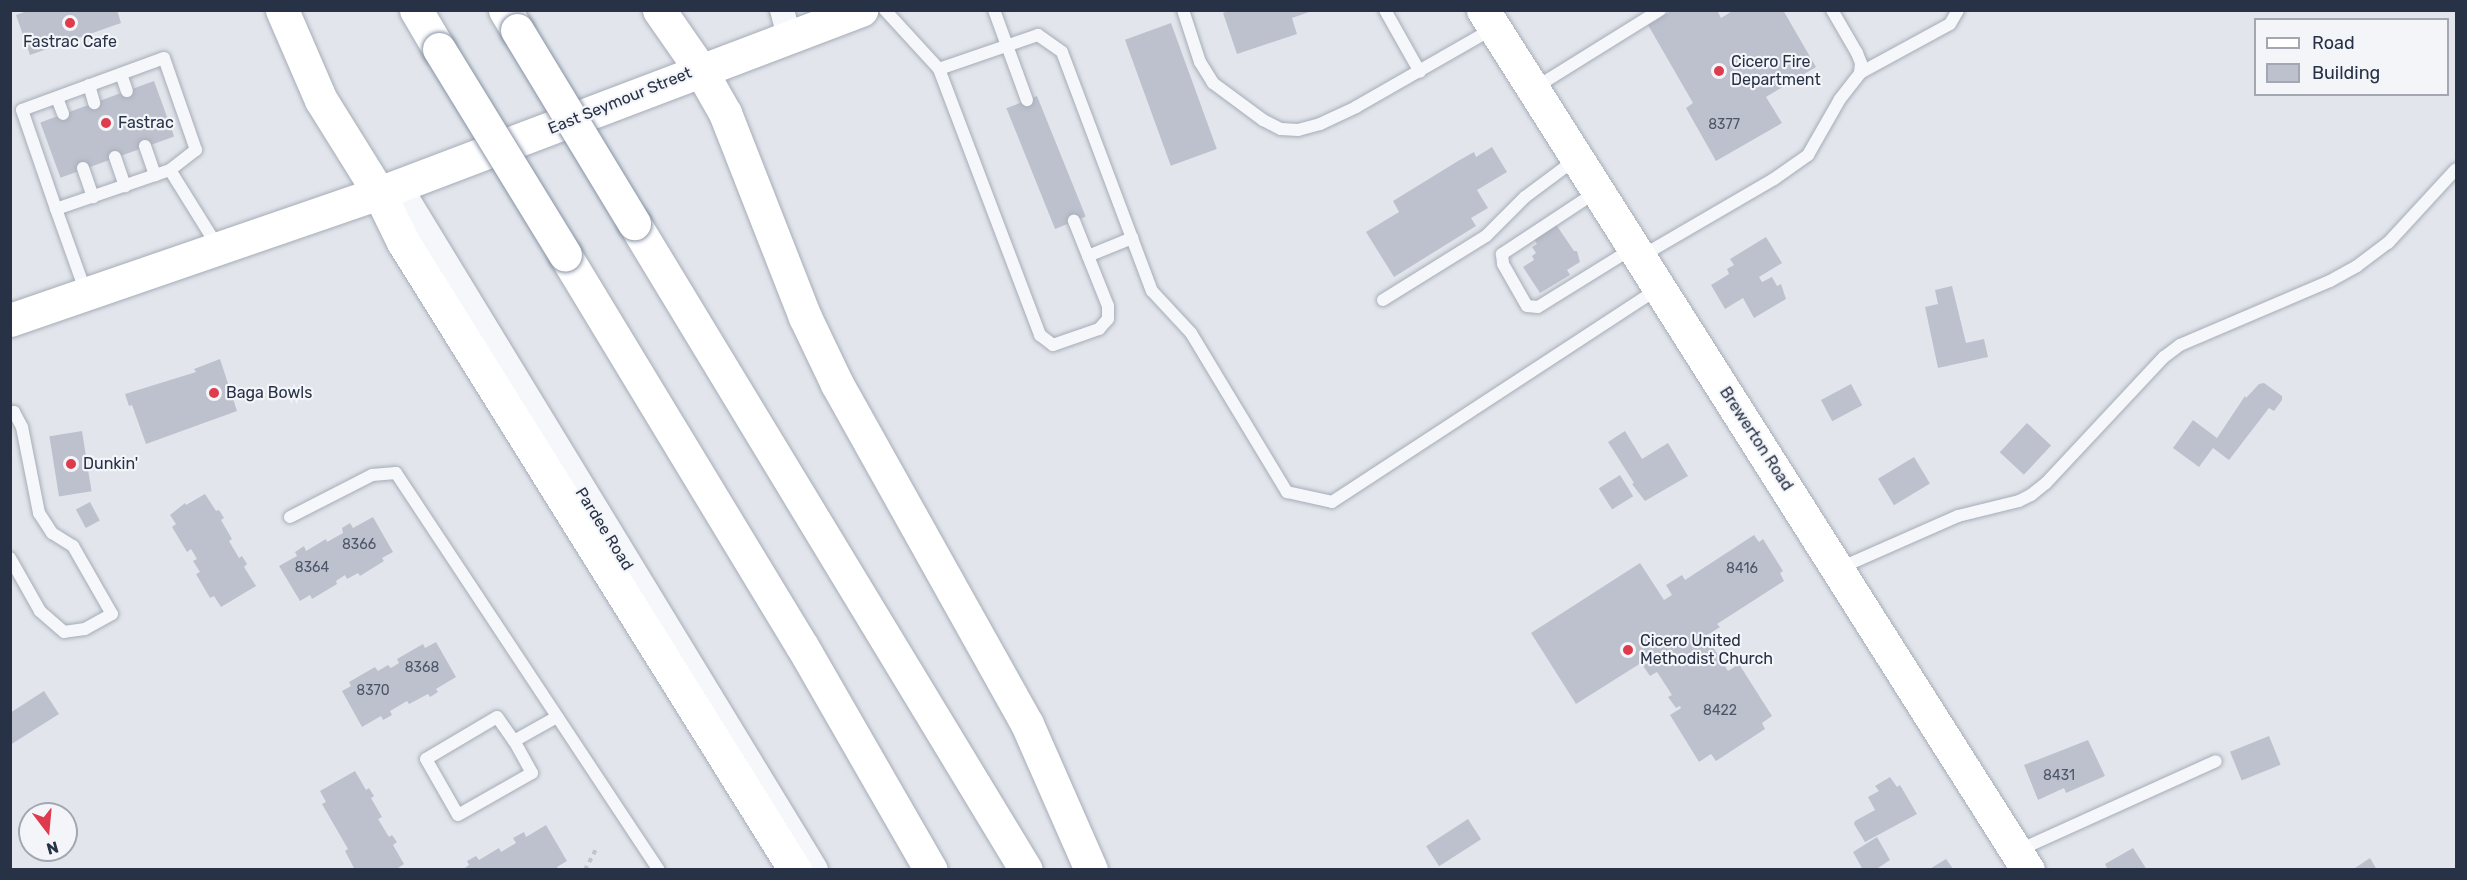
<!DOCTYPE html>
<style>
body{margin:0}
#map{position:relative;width:2467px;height:880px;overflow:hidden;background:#e2e6ec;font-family:Rubik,sans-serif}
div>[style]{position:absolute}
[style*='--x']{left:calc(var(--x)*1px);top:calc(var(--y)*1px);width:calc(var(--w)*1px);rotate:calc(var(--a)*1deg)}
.building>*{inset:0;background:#bcc1cd;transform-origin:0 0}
.path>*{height:4px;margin-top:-2px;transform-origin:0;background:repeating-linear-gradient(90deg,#c0c4cb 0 4.5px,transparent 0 9px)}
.roads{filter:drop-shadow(0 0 2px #a6acb7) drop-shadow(0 0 2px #a6acb7)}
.service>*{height:12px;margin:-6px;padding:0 6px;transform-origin:6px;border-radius:6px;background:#f6f7fa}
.minor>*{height:24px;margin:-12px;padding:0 12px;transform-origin:12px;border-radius:12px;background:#f6f7fa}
.tertiary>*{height:30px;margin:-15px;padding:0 15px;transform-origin:15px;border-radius:15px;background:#f6f7fa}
.primary>*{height:33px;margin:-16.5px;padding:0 16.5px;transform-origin:16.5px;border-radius:16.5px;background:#fff}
.trunk>*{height:33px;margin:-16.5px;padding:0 16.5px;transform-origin:16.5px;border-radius:16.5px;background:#fff}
.motorway>*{height:33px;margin:-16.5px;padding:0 16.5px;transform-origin:16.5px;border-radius:16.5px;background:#fff}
.bridges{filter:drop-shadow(0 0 2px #8892a5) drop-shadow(0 0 2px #8892a5)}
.motorway-bridge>*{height:33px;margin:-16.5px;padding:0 16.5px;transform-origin:16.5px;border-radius:16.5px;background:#fff}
.dots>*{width:16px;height:16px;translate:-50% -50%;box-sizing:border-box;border:3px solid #f3f5f9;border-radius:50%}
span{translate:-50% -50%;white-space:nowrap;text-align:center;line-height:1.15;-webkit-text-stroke:4.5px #f3f5f9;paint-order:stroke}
.number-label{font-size:14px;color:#4d5668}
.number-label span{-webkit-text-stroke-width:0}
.poi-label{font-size:16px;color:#283247}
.left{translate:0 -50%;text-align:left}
.street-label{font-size:16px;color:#283247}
.frame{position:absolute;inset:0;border:12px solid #283247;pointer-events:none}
.legend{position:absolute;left:2254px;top:18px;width:195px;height:78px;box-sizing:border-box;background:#f3f5f9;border:2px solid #a2a7b2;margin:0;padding:8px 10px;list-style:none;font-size:18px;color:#283247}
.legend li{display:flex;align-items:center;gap:12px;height:30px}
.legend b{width:30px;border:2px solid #a2a7b2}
.north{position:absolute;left:18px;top:802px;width:60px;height:60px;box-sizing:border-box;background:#f3f5f9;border:2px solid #a2a7b2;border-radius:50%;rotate:164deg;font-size:16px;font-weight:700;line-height:24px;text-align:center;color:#283247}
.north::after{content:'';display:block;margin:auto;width:21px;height:27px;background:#de3b4c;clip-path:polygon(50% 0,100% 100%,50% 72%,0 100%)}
</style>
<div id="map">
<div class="building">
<i style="clip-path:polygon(30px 10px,117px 10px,121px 23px,30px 55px,16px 15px)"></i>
<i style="clip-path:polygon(1230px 10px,1312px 10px,1312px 11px,1292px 18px,1297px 34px,1237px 54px,1223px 13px)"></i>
<i style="clip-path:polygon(1673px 10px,1717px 10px,1721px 18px,1734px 10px,1783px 10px,1816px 67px,1766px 97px,1782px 123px,1716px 161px,1686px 108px,1693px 103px,1648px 25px)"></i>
<i style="left:1171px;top:23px;width:134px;height:49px;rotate:70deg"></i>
<i style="left:154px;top:81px;width:59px;height:121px;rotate:70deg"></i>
<i style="left:1037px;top:96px;width:130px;height:33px;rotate:68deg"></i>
<i style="clip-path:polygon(1492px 147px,1507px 172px,1477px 190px,1488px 208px,1471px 218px,1476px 226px,1394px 277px,1366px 232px,1399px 212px,1393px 201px,1458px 161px,1474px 152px,1476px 157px)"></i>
<i style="clip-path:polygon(1555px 223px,1574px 251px,1577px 251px,1580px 262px,1567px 270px,1570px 275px,1540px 293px,1523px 267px,1534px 260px,1532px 256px,1536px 253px,1532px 247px,1537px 244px,1533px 237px)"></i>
<i style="clip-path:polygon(1766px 237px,1782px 263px,1759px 277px,1762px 282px,1772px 277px,1777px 286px,1781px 284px,1786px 299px,1754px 318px,1743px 298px,1725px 309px,1711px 285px,1729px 274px,1727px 269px,1734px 265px,1730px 259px)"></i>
<i style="clip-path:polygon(1952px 286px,1966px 343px,1984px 339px,1988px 357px,1938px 368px,1925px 307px,1938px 304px,1935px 290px)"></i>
<i style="clip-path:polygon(220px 359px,237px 411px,146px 444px,132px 405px,129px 406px,125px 394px,196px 372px,194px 369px)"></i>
<i style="clip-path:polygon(2264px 383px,2282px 396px,2282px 400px,2274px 411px,2269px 408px,2229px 460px,2213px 448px,2199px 467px,2173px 448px,2193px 420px,2217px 438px,2245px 396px,2246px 398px,2259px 384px)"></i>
<i style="left:1851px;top:384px;width:24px;height:34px;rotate:62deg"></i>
<i style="left:2027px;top:423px;width:33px;height:40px;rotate:43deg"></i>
<i style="left:82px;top:431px;width:61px;height:33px;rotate:81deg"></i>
<i style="clip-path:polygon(1625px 431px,1642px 459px,1668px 443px,1688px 476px,1645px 501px,1632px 484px,1634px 483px,1608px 442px)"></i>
<i style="left:1914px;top:457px;width:31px;height:42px;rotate:59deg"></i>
<i style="left:1620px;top:475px;width:25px;height:25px;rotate:58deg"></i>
<i style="clip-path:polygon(205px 494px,216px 511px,219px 510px,224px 518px,221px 520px,232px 539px,229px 541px,239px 558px,242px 556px,247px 564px,244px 567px,256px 586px,221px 607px,214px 596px,210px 598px,196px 574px,200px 572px,193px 561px,197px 559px,191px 549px,187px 552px,172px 527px,176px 524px,170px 515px,185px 503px,186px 505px)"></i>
<i style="left:90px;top:502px;width:21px;height:16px;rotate:62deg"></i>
<i style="clip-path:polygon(373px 517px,393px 552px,382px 558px,384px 561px,360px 576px,358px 573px,347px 579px,345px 575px,336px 581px,337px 584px,312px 599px,310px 595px,300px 601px,279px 566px,297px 556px,295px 552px,304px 546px,306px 551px,326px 539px,327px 542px,343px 533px,342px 528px,350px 523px,353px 528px)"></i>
<i style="clip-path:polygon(1754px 535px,1759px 542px,1763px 539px,1783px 571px,1780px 573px,1784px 581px,1717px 624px,1720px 627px,1706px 636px,1728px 671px,1739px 664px,1772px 716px,1762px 723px,1765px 729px,1716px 761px,1711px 754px,1699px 762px,1670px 715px,1681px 708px,1680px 706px,1676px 708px,1668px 697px,1672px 695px,1657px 672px,1650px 676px,1641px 663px,1576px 704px,1531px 633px,1640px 563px,1664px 600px,1672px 595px,1666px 585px,1682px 575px,1685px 580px)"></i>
<i style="clip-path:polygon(436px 642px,456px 677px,436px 689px,438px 692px,430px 697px,428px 694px,409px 704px,407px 701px,390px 711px,392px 715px,383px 720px,381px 716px,362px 727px,342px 691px,351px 686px,349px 682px,375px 667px,378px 671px,388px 665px,391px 668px,399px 663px,397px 659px,423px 644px,425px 648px)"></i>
<i style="clip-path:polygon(44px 691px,59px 714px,10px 745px,10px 713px)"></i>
<i style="left:2269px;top:736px;width:31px;height:42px;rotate:68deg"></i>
<i style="clip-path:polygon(2088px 740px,2105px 776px,2066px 793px,2064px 788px,2038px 800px,2024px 765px)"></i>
<i style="clip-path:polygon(355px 771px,366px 790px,369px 788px,374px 796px,371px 798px,382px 817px,378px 819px,389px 837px,392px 835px,397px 842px,393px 845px,404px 864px,395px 870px,355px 870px,345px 851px,348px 849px,322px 804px,326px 802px,320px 791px)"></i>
<i style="clip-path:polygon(1890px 777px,1897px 787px,1900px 785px,1917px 814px,1865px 842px,1854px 824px,1855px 821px,1875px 810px,1868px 797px,1879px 791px,1875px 786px)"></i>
<i style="left:1468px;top:819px;width:24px;height:50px;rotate:57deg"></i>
<i style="clip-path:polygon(546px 825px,567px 861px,557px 867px,558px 870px,462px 870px,469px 865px,467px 861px,476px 856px,479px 860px,499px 848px,501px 852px,516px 843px,513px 838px,524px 832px,526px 837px)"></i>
<i style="clip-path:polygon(1877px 837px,1890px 860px,1875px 870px,1863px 870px,1853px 852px)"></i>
<i style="clip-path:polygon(2133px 848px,2147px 870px,2108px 870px,2105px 864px)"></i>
<i style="clip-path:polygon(2370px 858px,2377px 870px,2352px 870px)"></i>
<i style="clip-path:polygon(1946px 859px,1954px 870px,1928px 870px)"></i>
</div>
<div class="path">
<i style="--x:585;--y:870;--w:26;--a:-62"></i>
</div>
<div class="roads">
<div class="service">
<i style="--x:885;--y:10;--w:80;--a:47.5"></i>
<i style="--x:939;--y:69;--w:285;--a:69.2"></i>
<i style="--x:1040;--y:335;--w:16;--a:38"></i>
<i style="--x:1053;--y:345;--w:49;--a:-19.2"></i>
<i style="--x:1099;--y:329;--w:13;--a:-48"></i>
<i style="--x:1108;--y:319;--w:13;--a:-90"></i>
<i style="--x:1108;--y:306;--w:92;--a:-111.8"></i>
<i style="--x:994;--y:10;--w:96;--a:69.9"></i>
<i style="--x:1183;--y:10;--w:55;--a:71.9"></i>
<i style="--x:1200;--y:62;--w:25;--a:58"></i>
<i style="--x:1213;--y:83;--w:62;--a:36.5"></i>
<i style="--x:1263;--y:120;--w:20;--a:27"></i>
<i style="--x:1281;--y:129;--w:17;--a:3"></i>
<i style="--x:1298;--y:130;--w:23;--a:-15"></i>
<i style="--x:1320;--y:124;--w:40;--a:-25"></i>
<i style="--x:1356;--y:107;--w:159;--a:-29.8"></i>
<i style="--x:1385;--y:10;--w:71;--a:60.6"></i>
<i style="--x:939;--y:69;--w:105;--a:-19"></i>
<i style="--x:1038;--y:35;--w:29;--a:35"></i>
<i style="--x:1062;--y:52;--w:255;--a:69.4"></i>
<i style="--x:1152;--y:291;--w:57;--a:47.1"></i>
<i style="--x:1191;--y:333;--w:186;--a:58.9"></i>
<i style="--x:1287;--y:492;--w:46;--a:12.5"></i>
<i style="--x:1332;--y:502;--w:389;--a:-33.2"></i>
<i style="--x:1860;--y:73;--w:102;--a:-28.6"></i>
<i style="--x:1950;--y:24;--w:16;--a:-60"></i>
<i style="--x:121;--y:74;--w:18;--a:71"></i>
<i style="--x:89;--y:85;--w:19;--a:74"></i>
<i style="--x:1533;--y:89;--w:150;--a:-31.9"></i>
<i style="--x:57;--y:98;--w:17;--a:69"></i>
<i style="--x:145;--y:146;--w:31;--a:71"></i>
<i style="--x:115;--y:157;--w:31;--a:71"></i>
<i style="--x:83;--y:168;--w:31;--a:71"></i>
<i style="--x:170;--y:170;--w:91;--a:58.1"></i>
<i style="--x:1596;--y:192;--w:113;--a:146.6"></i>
<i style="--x:1502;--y:254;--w:10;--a:84"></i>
<i style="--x:1503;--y:264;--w:48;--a:60.3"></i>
<i style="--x:1527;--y:306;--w:11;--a:5"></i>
<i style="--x:1538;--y:307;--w:112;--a:-31.8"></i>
<i style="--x:56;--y:209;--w:120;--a:-18.9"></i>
<i style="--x:170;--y:170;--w:33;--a:-38"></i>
<i style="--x:196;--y:150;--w:97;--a:-109.2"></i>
<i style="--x:164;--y:58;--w:151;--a:159.9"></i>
<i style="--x:22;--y:110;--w:105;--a:71"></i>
<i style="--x:56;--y:209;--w:89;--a:70.3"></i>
<i style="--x:1088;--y:256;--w:48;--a:-22.2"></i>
<i style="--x:1640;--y:257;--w:155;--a:-30.2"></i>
<i style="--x:1774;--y:179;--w:42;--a:-35.2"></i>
<i style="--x:1808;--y:155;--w:64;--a:-60.3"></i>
<i style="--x:1840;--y:99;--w:33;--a:-52"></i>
<i style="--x:1860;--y:73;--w:10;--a:-84"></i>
<i style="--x:1861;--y:63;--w:11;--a:-112"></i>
<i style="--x:1857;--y:53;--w:50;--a:-120.2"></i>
<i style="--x:1383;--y:300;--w:121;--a:-31.9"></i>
<i style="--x:1486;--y:236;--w:55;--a:-45"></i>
<i style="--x:1525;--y:197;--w:64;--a:-36.7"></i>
<i style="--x:10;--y:412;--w:4;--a:0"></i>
<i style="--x:14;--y:412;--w:17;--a:62"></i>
<i style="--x:22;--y:427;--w:88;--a:78.8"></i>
<i style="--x:39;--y:513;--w:24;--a:57"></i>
<i style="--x:52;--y:533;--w:25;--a:32"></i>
<i style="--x:73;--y:546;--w:78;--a:60.2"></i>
<i style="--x:112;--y:614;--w:31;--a:151"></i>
<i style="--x:85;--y:629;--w:21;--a:172"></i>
<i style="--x:64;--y:632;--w:32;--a:-139"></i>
<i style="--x:40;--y:611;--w:61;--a:-119.5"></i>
<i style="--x:290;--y:517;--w:92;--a:-27.1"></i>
<i style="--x:372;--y:475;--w:24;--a:-5"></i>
<i style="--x:396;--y:473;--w:476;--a:56.5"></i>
<i style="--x:1840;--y:568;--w:129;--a:-23.8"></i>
<i style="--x:1958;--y:516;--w:63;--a:-13.8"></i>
<i style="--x:2019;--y:501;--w:13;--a:-27"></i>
<i style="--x:2031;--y:495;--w:19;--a:-39"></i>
<i style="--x:2046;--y:483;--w:173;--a:-46.9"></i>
<i style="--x:2164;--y:357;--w:20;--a:-37"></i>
<i style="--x:2180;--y:345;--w:163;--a:-23.1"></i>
<i style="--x:2330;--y:281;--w:31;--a:-29"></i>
<i style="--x:2357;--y:266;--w:39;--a:-37"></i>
<i style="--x:2388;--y:243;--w:100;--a:-47.4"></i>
<i style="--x:514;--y:741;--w:29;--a:-125"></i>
<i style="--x:497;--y:717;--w:82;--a:149.4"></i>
<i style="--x:426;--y:759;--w:64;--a:60.3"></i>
<i style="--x:458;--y:815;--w:85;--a:-29.6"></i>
<i style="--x:532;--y:773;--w:37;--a:-119"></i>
<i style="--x:514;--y:741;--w:49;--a:-29.2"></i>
<i style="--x:2017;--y:851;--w:218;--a:-24.3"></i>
</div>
<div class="minor">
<i style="--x:782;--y:10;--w:27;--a:75"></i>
</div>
<div class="tertiary">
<i style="--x:397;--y:187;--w:800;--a:58.66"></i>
</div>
<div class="primary">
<i style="--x:1483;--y:10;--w:1018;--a:57.64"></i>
<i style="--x:10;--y:320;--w:390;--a:-19"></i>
</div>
<div class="trunk">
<i style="--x:795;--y:870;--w:740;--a:-121.97"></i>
<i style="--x:403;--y:242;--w:55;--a:-116.1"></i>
<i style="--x:379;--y:193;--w:516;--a:-20.79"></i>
</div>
<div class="motorway">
<i style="--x:282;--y:10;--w:98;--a:66.6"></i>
<i style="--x:321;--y:100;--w:110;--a:58.1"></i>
<i style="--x:416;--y:10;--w:45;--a:59.5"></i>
<i style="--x:505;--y:10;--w:23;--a:59"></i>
<i style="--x:659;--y:10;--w:72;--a:55.2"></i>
<i style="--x:700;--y:69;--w:51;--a:60.4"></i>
<i style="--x:725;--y:113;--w:219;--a:68.6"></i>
<i style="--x:805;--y:317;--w:74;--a:64.5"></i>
<i style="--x:837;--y:384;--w:389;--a:60.8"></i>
<i style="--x:1027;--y:724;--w:159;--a:66.3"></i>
<i style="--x:634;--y:223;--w:756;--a:58.79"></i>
<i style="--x:565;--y:255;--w:457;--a:58.8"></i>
<i style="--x:802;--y:646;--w:258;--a:60.1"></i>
</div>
</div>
<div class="bridges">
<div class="motorway-bridge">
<i style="--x:517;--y:30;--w:226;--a:58.8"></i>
<i style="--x:439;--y:49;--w:241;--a:58.5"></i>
</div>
</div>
<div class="dots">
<i style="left:70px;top:23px;background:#de3b4c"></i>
<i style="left:1719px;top:71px;background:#de3b4c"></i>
<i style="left:106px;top:123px;background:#de3b4c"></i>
<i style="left:214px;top:393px;background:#de3b4c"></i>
<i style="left:71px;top:464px;background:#de3b4c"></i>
<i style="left:1628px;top:650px;background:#de3b4c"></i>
</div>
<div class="number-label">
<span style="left:1724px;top:125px">8377</span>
<span style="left:359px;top:545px">8366</span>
<span style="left:312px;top:568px">8364</span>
<span style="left:1742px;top:569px">8416</span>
<span style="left:422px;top:668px">8368</span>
<span style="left:373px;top:691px">8370</span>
<span style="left:1720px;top:711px">8422</span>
<span style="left:2059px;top:776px">8431</span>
</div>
<div class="poi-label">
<span style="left:70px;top:42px">Fastrac Cafe</span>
<span class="left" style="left:1731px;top:71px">Cicero Fire<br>Department</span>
<span class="left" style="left:118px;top:123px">Fastrac</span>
<span class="left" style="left:226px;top:393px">Baga Bowls</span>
<span class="left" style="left:83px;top:464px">Dunkin'</span>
<span class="left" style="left:1640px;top:650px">Cicero United<br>Methodist Church</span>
</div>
<div class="street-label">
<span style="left:620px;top:101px;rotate:-22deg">East Seymour Street</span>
<span style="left:1756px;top:439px;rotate:57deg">Brewerton Road</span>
<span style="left:604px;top:529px;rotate:58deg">Pardee Road</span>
</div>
<div class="frame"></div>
<ul class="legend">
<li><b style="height:8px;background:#fff"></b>Road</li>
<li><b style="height:16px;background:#bcc1cd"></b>Building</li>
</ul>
<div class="north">N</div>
</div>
